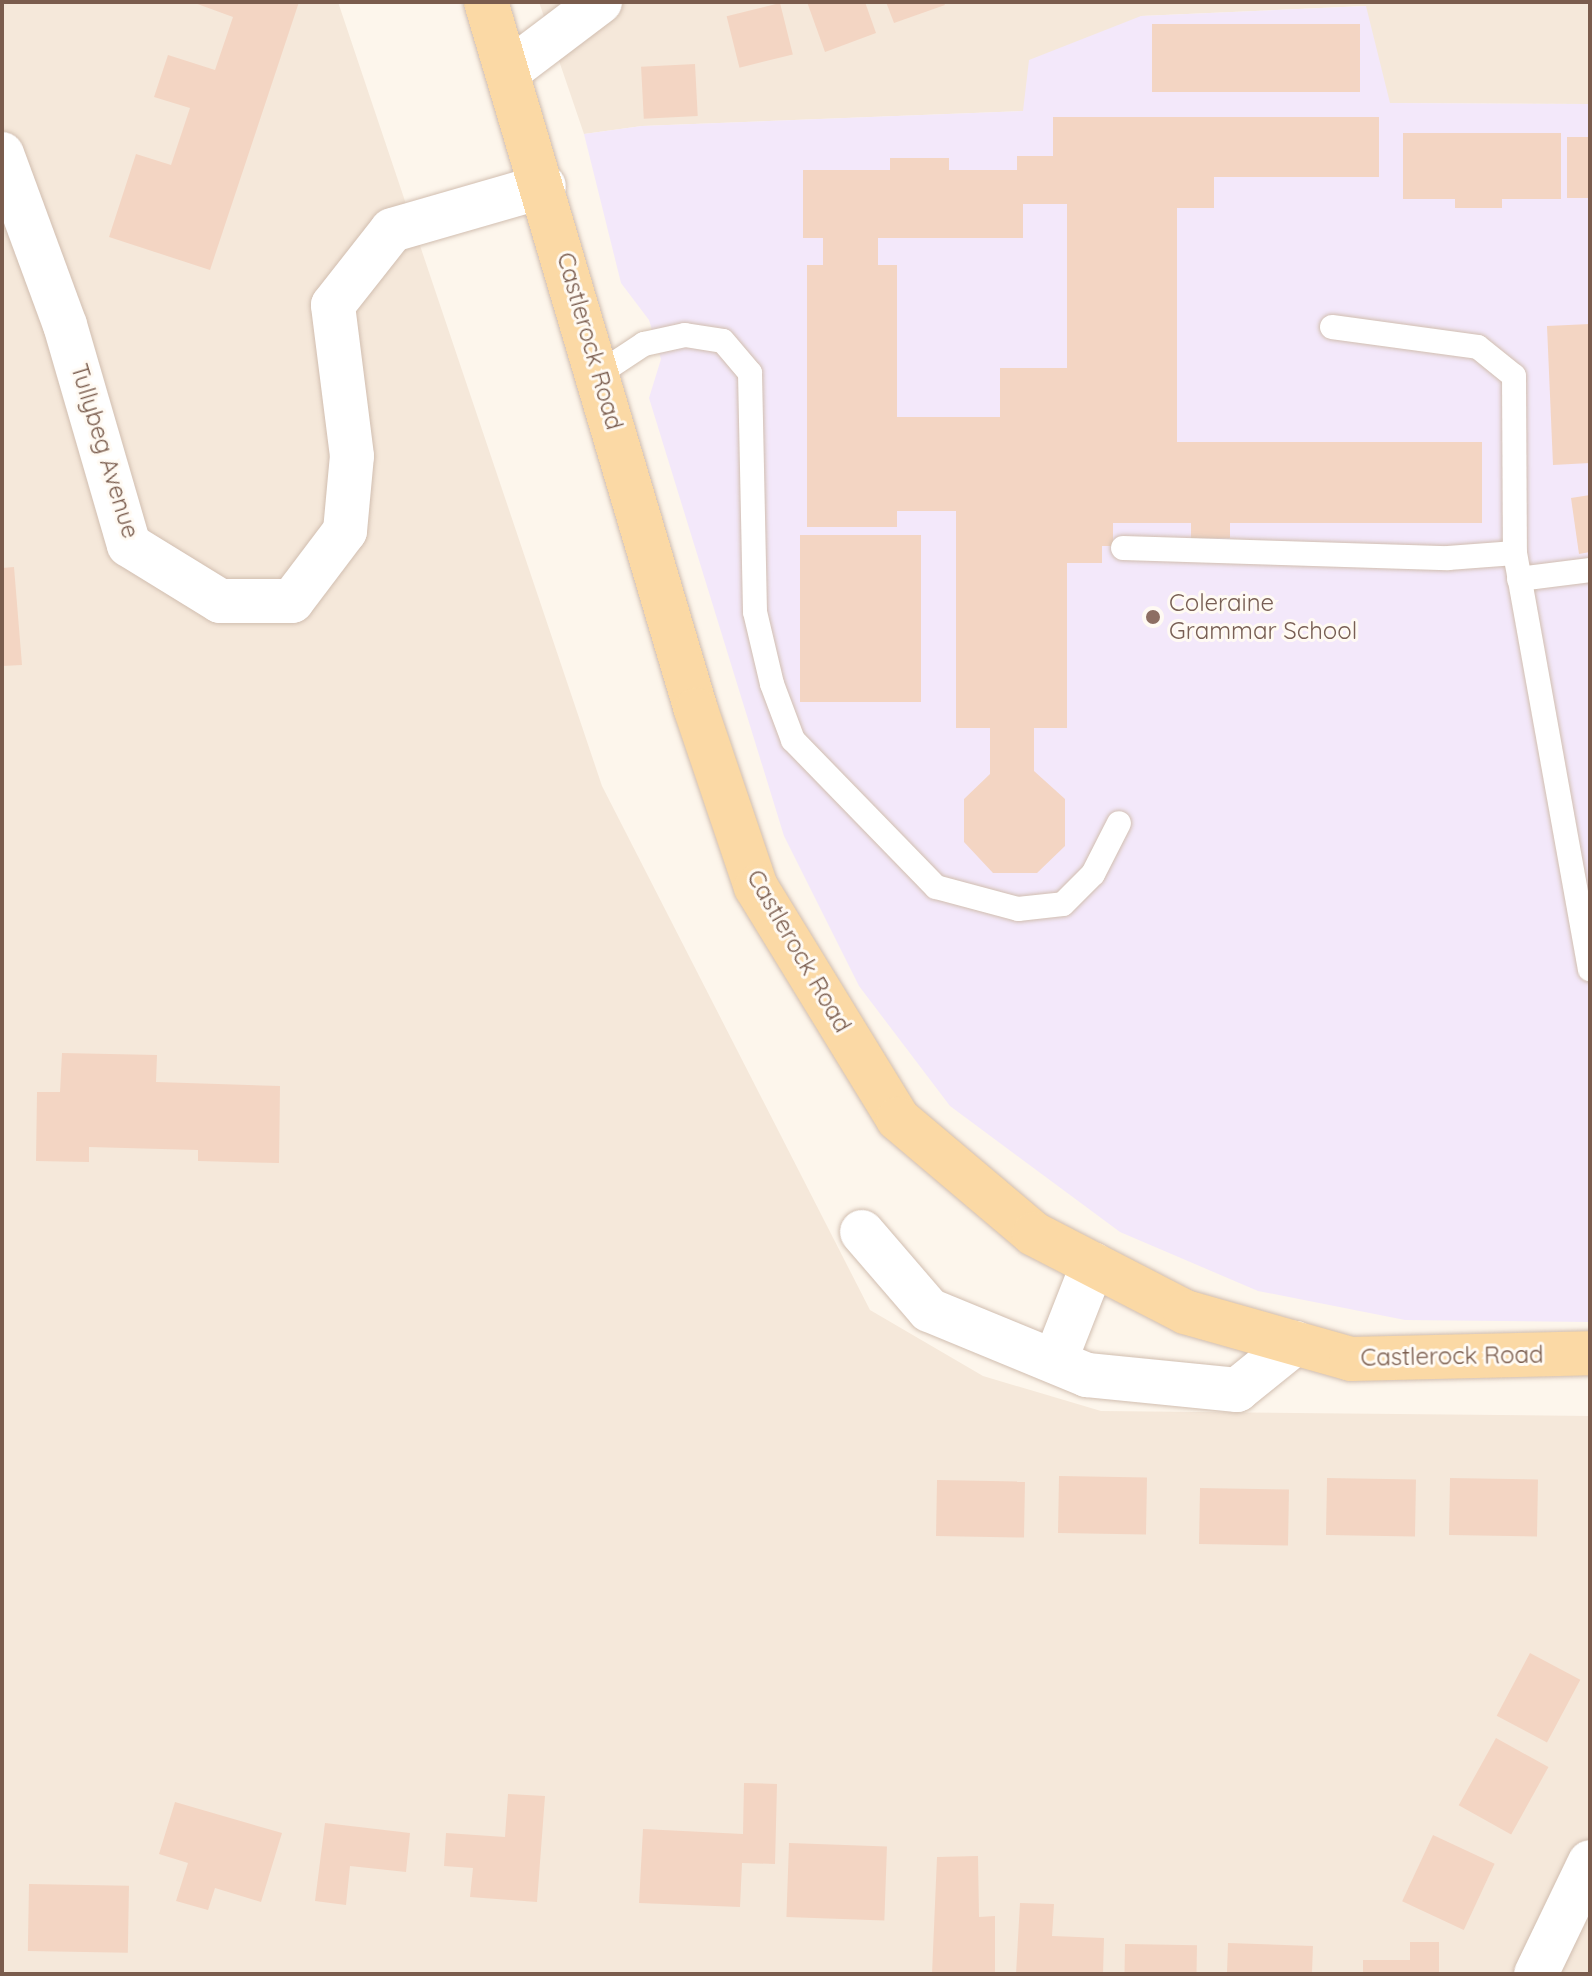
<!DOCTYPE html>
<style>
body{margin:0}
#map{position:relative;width:1592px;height:1976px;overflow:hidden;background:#fdf6ec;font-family:Quicksand,sans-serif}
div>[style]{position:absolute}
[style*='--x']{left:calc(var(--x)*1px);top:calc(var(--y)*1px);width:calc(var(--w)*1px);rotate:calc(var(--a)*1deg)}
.residential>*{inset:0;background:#f5e8da}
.education>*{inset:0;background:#f3e8fa}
.building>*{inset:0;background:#f3d5c3;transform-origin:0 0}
.roads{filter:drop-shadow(0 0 2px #d1beb0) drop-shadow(0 0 2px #d1beb0)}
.lane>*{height:24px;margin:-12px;padding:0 12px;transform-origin:12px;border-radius:12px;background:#fff}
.street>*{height:44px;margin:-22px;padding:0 22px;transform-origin:22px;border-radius:22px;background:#fff}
.primary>*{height:44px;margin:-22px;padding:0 22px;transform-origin:22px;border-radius:22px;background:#fbd9a5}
.dots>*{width:22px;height:22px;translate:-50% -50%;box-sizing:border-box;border:4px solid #fffaf3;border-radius:50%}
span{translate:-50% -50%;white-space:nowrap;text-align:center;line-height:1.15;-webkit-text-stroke:6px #fffaf3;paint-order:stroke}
.street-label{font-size:24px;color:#7a5c4d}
.education-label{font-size:24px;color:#785e54}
.left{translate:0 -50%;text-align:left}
.frame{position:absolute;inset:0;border:4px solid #7a5c4d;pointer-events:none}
</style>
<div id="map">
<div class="residential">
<i style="clip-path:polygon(2px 2px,338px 2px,602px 786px,870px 1310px,983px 1376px,1101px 1411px,1590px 1416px,1590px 1974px,2px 1974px)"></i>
<i style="clip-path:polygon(539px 2px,1590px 2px,1590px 104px,1389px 103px,1365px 6px,1141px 16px,1023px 111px,642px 126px,584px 134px)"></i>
</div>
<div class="education">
<i style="clip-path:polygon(1366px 6px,1390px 103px,1590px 104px,1590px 1322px,1405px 1320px,1258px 1291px,1120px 1232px,950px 1106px,859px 986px,784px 836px,649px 398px,661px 359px,649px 320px,621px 283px,584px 134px,642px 126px,1023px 111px,1029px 60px,1141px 16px)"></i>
</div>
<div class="building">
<i style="clip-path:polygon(192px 2px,299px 2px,210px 270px,109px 237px,136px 154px,171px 165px,190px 108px,154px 97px,168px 55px,215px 70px,233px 17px)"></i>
<i style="clip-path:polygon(807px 2px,865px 2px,876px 33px,825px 52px)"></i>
<i style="clip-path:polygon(886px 2px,943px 2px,945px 5px,894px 23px)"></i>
<i style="left:780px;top:3px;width:53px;height:55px;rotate:76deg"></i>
<i style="left:1152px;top:24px;width:208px;height:68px"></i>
<i style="left:695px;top:64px;width:52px;height:54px;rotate:87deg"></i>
<i style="clip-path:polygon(evenodd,1053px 117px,1379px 117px,1379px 177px,1214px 177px,1214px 208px,1177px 208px,1177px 442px,1482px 442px,1482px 523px,1230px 523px,1230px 538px,1191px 538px,1191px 523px,1113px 523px,1113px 546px,1102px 546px,1102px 563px,1067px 563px,1067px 728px,1034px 728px,1034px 771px,1065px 799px,1065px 846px,1037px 873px,993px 873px,964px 842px,964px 799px,990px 774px,990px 728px,956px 728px,956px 511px,897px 511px,897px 527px,807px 527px,807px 265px,823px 265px,823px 238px,803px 238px,803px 170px,890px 170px,890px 158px,949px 158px,949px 170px,1017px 170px,1017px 156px,1053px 156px,1053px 117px,1023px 204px,1067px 204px,1067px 368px,1000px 368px,1000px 417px,897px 417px,897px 265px,878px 265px,878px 238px,1023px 238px,1023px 204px)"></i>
<i style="clip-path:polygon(1403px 133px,1561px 133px,1561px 199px,1502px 199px,1502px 208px,1455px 208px,1455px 199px,1403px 199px)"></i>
<i style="left:1567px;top:137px;width:23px;height:61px"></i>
<i style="clip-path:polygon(1590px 324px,1590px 463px,1553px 465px,1547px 326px)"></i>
<i style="clip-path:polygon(1590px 495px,1590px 552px,1579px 554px,1571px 498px)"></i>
<i style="left:800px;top:535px;width:121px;height:167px"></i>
<i style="clip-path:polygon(14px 567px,22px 665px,2px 666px,2px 568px)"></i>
<i style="clip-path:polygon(62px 1053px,157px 1055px,156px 1082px,280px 1086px,279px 1163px,198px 1161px,198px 1150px,89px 1147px,89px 1162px,36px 1161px,37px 1092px,60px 1092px)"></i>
<i style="left:1059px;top:1476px;width:88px;height:57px;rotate:1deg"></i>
<i style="left:1327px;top:1478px;width:89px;height:57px;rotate:1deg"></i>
<i style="left:1450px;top:1478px;width:88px;height:57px;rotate:1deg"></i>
<i style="left:937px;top:1480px;width:88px;height:56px;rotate:1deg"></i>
<i style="left:1200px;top:1488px;width:89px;height:56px;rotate:1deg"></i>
<i style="left:1530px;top:1653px;width:57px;height:71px;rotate:28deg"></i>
<i style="left:1496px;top:1738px;width:60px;height:77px;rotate:29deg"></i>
<i style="clip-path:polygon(744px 1783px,777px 1784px,775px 1864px,742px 1863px,740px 1907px,639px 1903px,643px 1829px,743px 1834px)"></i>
<i style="clip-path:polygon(508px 1794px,545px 1796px,537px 1902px,470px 1897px,473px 1868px,444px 1866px,446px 1833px,505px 1837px)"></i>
<i style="clip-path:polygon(175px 1802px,282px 1833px,261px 1902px,215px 1888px,208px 1910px,176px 1901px,188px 1863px,159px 1854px)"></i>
<i style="clip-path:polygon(325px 1823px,410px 1833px,406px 1872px,350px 1866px,346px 1905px,315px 1901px)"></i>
<i style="left:1433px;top:1835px;width:68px;height:73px;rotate:25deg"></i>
<i style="left:789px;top:1843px;width:98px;height:74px;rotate:2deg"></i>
<i style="clip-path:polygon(978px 1856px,979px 1917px,995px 1916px,995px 1974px,932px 1974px,937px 1857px)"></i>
<i style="left:29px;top:1884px;width:100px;height:67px;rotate:1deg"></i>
<i style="clip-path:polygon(1020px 1903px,1054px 1904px,1052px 1936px,1104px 1938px,1103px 1974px,1016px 1974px)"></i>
<i style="clip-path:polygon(1410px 1942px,1439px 1942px,1439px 1974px,1363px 1974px,1363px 1960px,1410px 1960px)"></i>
<i style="left:1228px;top:1943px;width:85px;height:31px;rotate:2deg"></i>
<i style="left:1125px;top:1944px;width:72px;height:30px;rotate:1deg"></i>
</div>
<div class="roads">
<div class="lane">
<i style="--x:1332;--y:327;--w:147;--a:7.8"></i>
<i style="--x:1478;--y:347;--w:46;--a:38.9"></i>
<i style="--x:1514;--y:376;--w:177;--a:89.7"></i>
<i style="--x:1515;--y:553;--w:423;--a:79.8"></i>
<i style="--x:600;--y:373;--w:53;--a:-33.4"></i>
<i style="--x:644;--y:344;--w:42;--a:-12.4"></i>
<i style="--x:685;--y:335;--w:38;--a:9"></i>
<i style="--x:723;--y:341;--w:42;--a:49.8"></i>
<i style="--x:750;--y:373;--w:239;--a:88.8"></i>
<i style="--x:755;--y:612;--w:74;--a:76.7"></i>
<i style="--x:772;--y:684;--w:60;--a:69.4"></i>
<i style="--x:793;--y:740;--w:205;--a:45.8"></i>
<i style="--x:936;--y:887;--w:85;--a:15"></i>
<i style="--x:1018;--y:909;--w:45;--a:-6.3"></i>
<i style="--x:1063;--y:904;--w:42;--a:-45"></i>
<i style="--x:1093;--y:874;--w:57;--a:-63"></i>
<i style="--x:1123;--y:548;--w:325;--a:1.8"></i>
<i style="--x:1448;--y:558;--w:67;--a:-4.3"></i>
<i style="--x:1519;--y:579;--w:72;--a:-7.2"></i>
</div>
<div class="street">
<i style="--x:510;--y:70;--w:113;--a:-37.1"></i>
<i style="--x:2;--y:154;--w:182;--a:69.8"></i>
<i style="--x:65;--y:325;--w:229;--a:73.8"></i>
<i style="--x:129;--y:545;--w:107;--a:31.6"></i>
<i style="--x:220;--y:601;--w:72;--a:0"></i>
<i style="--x:292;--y:601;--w:88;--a:-52.9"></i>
<i style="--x:345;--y:531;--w:75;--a:-84.7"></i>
<i style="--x:352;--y:456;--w:152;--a:-97.2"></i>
<i style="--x:333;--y:305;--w:95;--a:-51.8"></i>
<i style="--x:392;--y:230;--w:158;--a:-16.1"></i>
<i style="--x:862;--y:1232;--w:103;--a:49.3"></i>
<i style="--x:929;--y:1310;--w:171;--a:22.4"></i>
<i style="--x:1087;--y:1375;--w:151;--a:5.7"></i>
<i style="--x:1237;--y:1390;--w:75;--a:-39"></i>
<i style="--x:1055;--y:1361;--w:104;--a:-68.6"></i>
<i style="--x:1536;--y:1974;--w:124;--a:-64.3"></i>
</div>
<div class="primary">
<i style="--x:486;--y:2;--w:738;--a:73.48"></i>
<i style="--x:696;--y:710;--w:187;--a:71.3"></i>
<i style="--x:756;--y:887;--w:272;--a:58.5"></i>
<i style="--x:898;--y:1119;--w:178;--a:40.2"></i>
<i style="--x:1034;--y:1234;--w:170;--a:27.3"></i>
<i style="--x:1185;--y:1312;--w:173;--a:15.8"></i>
<i style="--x:1351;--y:1359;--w:239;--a:-1.4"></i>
</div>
</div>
<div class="dots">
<i style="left:1153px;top:617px;background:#8d6e63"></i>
</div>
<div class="street-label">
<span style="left:590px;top:341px;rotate:74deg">Castlerock Road</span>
<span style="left:105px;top:451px;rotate:73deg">Tullybeg Avenue</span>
<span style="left:799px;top:951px;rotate:60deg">Castlerock Road</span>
<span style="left:1452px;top:1356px;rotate:-1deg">Castlerock Road</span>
</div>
<div class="education-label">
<span class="left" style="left:1169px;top:617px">Coleraine<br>Grammar School</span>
</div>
<div class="frame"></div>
</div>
